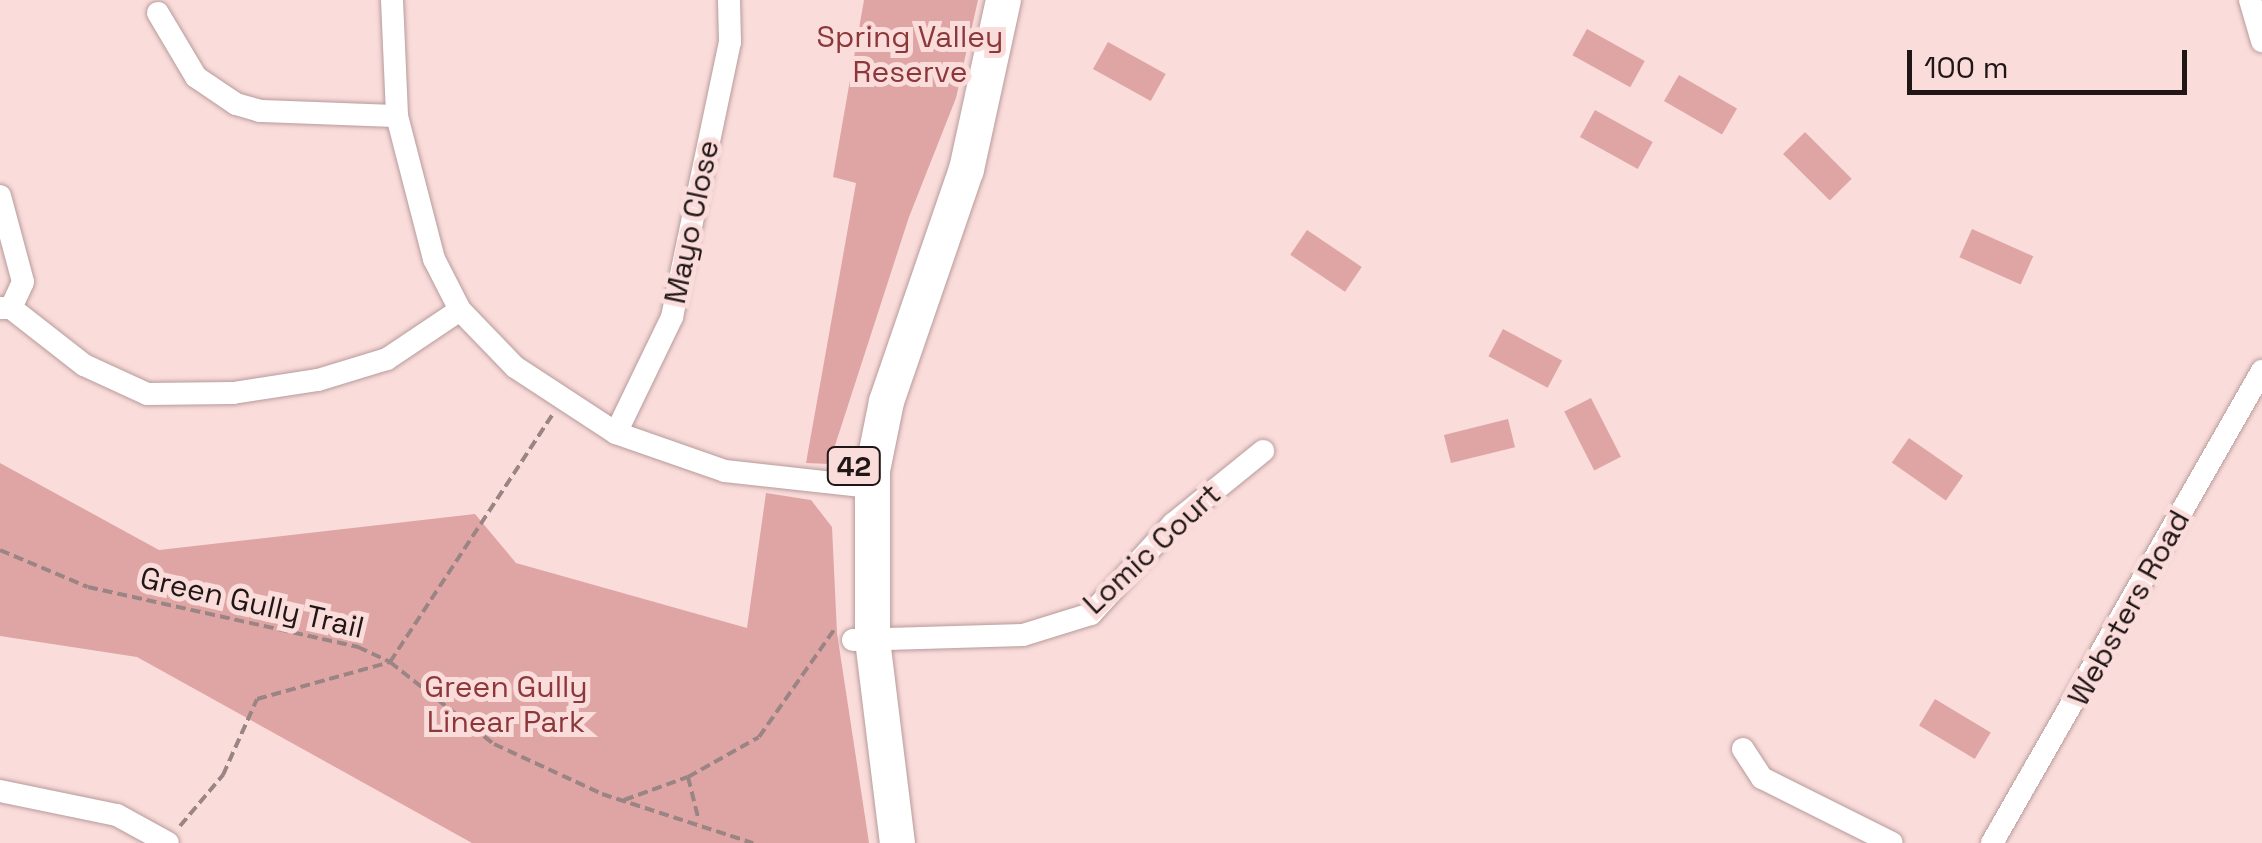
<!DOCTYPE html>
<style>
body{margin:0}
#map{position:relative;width:2262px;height:843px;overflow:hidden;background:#fadcdb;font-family:"Space Grotesk",sans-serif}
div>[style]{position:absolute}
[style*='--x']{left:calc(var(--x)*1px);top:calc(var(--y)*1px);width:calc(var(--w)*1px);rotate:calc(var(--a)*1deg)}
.green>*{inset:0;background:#dfa5a4;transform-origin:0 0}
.path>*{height:4px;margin-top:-2px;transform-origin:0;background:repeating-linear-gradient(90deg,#9b8584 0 10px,transparent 0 15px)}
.roads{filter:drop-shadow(0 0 2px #b79b9a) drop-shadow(0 0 2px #b79b9a)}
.minor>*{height:22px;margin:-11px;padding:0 11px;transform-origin:11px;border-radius:11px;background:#fff}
.primary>*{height:35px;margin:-17.5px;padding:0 17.5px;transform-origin:17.5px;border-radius:17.5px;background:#fff}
span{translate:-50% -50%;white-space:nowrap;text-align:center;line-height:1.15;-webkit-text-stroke:10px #fadcdb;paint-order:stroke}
.shield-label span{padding:2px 8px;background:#fadcdb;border:2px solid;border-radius:8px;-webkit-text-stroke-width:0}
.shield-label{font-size:28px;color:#201615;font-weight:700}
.park-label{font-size:30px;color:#8c383b}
.street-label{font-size:30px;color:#201615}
.scale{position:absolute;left:1907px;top:50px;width:280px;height:45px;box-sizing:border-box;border:5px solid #201615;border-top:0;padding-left:12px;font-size:30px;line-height:35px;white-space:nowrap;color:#201615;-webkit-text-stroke:8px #fadcdb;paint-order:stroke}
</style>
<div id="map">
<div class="green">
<i style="clip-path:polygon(864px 0,978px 0,956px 98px,909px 217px,829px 464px,806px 463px,856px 183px,833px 177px)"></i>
<i style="left:1587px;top:29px;width:66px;height:30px;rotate:29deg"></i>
<i style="left:1108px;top:42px;width:66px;height:31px;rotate:29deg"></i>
<i style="left:1679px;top:75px;width:67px;height:30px;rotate:30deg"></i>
<i style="left:1595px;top:110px;width:66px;height:31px;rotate:29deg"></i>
<i style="left:1805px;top:132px;width:66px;height:31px;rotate:45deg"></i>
<i style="left:1972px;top:229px;width:67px;height:31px;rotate:24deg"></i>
<i style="left:1307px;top:230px;width:66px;height:30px;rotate:34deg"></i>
<i style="left:1503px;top:329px;width:67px;height:31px;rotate:28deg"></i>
<i style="left:1591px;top:398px;width:66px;height:30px;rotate:63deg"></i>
<i style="left:1508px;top:419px;width:29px;height:66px;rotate:76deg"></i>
<i style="left:1909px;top:438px;width:66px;height:30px;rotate:35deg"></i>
<i style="clip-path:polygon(0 463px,159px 550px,475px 514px,516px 563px,747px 628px,766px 493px,811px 500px,832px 527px,837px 633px,869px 843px,472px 843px,137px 657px,0 636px)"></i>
<i style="left:1935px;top:699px;width:65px;height:31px;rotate:31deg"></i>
</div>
<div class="path">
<i style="--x:0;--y:550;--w:95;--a:22.8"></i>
<i style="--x:88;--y:587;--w:277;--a:12.5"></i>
<i style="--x:358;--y:647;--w:35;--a:25"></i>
<i style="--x:390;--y:662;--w:132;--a:38.3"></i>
<i style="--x:494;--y:744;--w:119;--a:24.8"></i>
<i style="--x:602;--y:794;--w:159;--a:18"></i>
<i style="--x:688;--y:777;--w:45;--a:76"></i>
<i style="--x:624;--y:800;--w:68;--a:-19.8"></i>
<i style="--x:688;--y:777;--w:81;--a:-29.4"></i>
<i style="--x:759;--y:737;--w:131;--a:-55"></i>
<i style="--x:180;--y:826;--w:67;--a:-49.9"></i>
<i style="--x:223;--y:775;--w:83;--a:-65.9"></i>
<i style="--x:257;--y:699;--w:138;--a:-15.5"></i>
<i style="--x:390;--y:662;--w:295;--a:-56.7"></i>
</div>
<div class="roads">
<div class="minor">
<i style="--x:392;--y:0;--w:116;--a:87.5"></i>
<i style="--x:397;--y:116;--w:148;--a:75.5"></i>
<i style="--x:434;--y:259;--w:57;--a:63"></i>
<i style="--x:460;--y:310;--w:79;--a:46"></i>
<i style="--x:515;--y:367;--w:121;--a:33.2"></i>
<i style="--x:616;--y:433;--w:115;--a:19.2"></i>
<i style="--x:725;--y:471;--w:147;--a:6.3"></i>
<i style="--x:2250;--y:0;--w:43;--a:73.7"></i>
<i style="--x:158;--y:13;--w:74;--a:59.3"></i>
<i style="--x:196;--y:77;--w:48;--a:34"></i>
<i style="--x:236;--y:104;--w:25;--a:16"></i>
<i style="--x:260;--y:111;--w:137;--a:2.1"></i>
<i style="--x:0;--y:196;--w:89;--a:75"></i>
<i style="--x:23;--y:282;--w:29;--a:115"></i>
<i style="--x:0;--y:308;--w:11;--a:0"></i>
<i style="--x:11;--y:308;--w:93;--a:38"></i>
<i style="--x:84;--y:365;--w:69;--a:24.7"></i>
<i style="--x:147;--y:394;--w:86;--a:-0.7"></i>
<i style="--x:233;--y:393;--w:86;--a:-8.7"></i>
<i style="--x:318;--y:380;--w:72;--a:-16.9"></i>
<i style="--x:387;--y:359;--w:88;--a:-33.9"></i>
<i style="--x:616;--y:433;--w:129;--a:-64.2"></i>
<i style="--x:672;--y:317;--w:281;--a:-78.1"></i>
<i style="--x:730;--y:42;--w:42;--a:-91.4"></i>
<i style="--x:853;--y:640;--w:170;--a:-1.7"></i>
<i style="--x:1023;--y:635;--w:71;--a:-17.2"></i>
<i style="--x:1091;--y:614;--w:122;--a:-47.7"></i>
<i style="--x:1173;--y:524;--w:116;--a:-39"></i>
<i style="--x:1743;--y:749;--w:35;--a:57"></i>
<i style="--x:1762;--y:778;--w:145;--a:26.6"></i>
<i style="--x:0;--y:791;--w:119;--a:11.6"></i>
<i style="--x:117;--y:815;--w:58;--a:28.8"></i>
<i style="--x:1992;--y:843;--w:544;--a:-60.23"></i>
</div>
<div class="primary">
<i style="--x:897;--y:843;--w:206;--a:-97"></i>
<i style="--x:872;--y:639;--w:169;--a:-90"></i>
<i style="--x:872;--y:470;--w:70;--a:-78.5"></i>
<i style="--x:886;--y:401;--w:245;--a:-71"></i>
<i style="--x:966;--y:169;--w:173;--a:-77.7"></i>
</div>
</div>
<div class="shield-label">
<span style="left:854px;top:466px">42</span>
</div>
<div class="park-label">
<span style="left:910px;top:54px">Spring Valley<br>Reserve</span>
<span style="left:506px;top:704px">Green Gully<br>Linear Park</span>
</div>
<div class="street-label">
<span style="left:692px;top:222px;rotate:-78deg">Mayo Close</span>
<span style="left:1152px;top:549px;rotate:-43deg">Lomic Court</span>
<span style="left:252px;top:603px;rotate:13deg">Green Gully Trail</span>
<span style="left:2129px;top:608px;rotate:-61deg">Websters Road</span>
</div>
<div class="scale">100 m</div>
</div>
